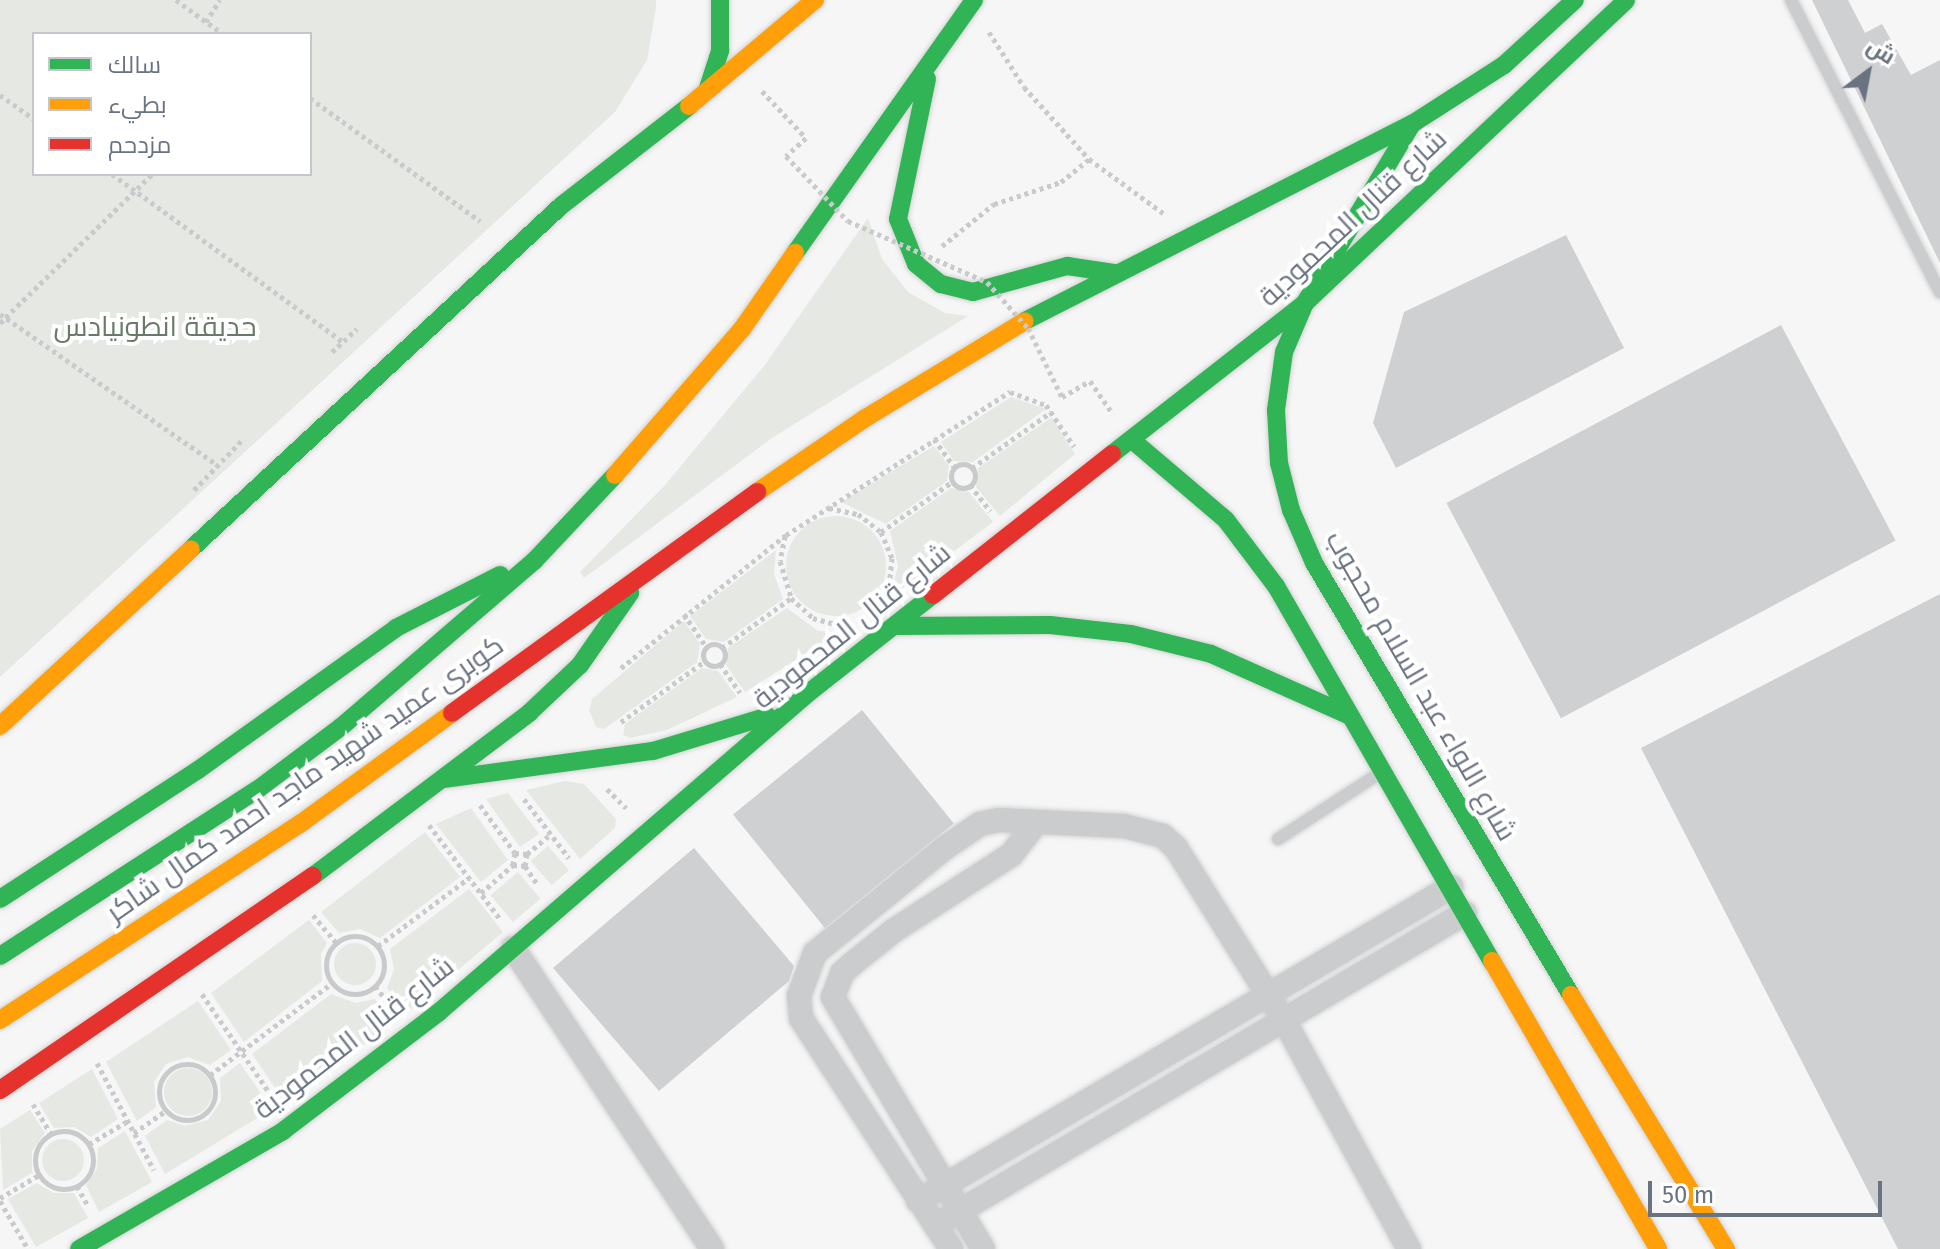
<!DOCTYPE html>
<meta charset="utf-8">
<style>
body{margin:0}
#map{position:relative;width:1940px;height:1249px;overflow:hidden;background:#f6f6f6;font-family:"Fira Sans",Cairo,sans-serif}
div>[style]{position:absolute}
[style*='--x']{left:calc(var(--x)*1px);top:calc(var(--y)*1px);width:calc(var(--w)*1px);rotate:calc(var(--a)*1deg)}
.green>*{inset:0;background:#e6e8e4;transform-origin:0 0}
.round{border-radius:50%}
.building>*{inset:0;background:#cfd0d1;transform-origin:0 0}
.path>*{height:5px;margin-top:-2.5px;transform-origin:0;background:repeating-linear-gradient(90deg,#c9cacb 0 4px,transparent 0 8px)}
.path>.ring{margin:-2.5px;padding:0;box-sizing:content-box;background:none;border:5px solid #c9cacb;border-radius:50%}
.roads{filter:drop-shadow(0 0 2px #d2d3d4) drop-shadow(0 0 2px #d2d3d4)}
.lane>*{height:12px;margin:-6px;padding:0 6px;transform-origin:6px;border-radius:6px;background:#cbcccd}
.street>*{height:24px;margin:-12px;padding:0 12px;transform-origin:12px;border-radius:12px;background:#cbcccd}
.fast>*{height:18px;margin:-9px;padding:0 9px;transform-origin:9px;border-radius:9px;background:#30b455}
.slow>*{height:18px;margin:-9px;padding:0 9px;transform-origin:9px;border-radius:9px;background:#ff9f0a}
.jam>*{height:18px;margin:-9px;padding:0 9px;transform-origin:9px;border-radius:9px;background:#e5322d}
.path-bridge>*{height:5px;margin-top:-2.5px;transform-origin:0;background:repeating-linear-gradient(90deg,#c9cacb 0 4px,transparent 0 8px)}
span{translate:-50% -50%;white-space:nowrap;text-align:center;line-height:1.15;-webkit-text-stroke:8px #fff;paint-order:stroke}
.street-label{font-size:28px;color:#6a7382}
.park-label{font-size:28px;color:#697a68}
.legend{position:absolute;left:32px;top:32px;width:280px;height:144px;box-sizing:border-box;background:#fff;border:2px solid #c3c7cd;margin:0;padding:10px 14px;list-style:none;font-size:24px;color:#6a7382}
.legend li{display:flex;align-items:center;gap:16px;height:40px}
.legend b{width:40px;border:2px solid #c3c7cd}
.north{position:absolute;left:1828px;top:32px;width:80px;height:80px;-webkit-text-stroke:6px #fff;paint-order:stroke;rotate:32deg;font-size:22px;font-weight:700;line-height:32px;text-align:center;color:#6a7382}
.north::after{content:'';display:block;margin:auto;width:28px;height:36px;background:#6a7382;clip-path:polygon(50% 0,100% 100%,50% 72%,0 100%)}
.scale{position:absolute;left:1648px;top:1181px;width:234px;height:36px;box-sizing:border-box;border:4px solid #6a7382;border-top:0;padding-left:10px;font-size:24px;line-height:28px;white-space:nowrap;color:#6a7382;-webkit-text-stroke:6px #fff;paint-order:stroke}
</style>
<div id="map">
<div class="green">
<i style="clip-path:polygon(evenodd,0 0,656px 0,656px 8px,647px 60px,615px 112px,0 677px,0 0,34px 34px,310px 34px,310px 174px,34px 174px,34px 34px)"></i>
<i style="clip-path:polygon(868px 218px,882px 259px,908px 292px,945px 313px,968px 316px,772px 438px,584px 578px,580px 572px,665px 485px,764px 366px)"></i>
<i style="clip-path:polygon(1011px 397px,1046px 409px,973px 462px,954px 461px,941px 442px)"></i>
<i style="clip-path:polygon(1052px 417px,1075px 454px,1000px 516px,976px 487px,978px 468px)"></i>
<i style="clip-path:polygon(934px 446px,949px 466px,947px 481px,886px 524px,841px 502px)"></i>
<i style="clip-path:polygon(951px 488px,969px 492px,993px 522px,889px 600px,898px 566px,890px 531px)"></i>
<i class="round" style="left:786px;top:516px;width:100px;height:100px"></i>
<i style="clip-path:polygon(776px 550px,774px 574px,783px 599px,724px 642px,706px 639px,690px 616px)"></i>
<i style="clip-path:polygon(787px 608px,818px 631px,840px 632px,745px 692px,726px 665px,728px 648px)"></i>
<i style="clip-path:polygon(684px 621px,700px 644px,697px 662px,604px 729px,596px 727px,589px 710px,592px 699px)"></i>
<i style="clip-path:polygon(702px 668px,718px 671px,737px 697px,667px 730px,630px 738px,623px 735px,625px 724px)"></i>
<i style="clip-path:polygon(565px 781px,584px 784px,616px 819px,615px 828px,580px 859px,526px 790px)"></i>
<i style="clip-path:polygon(508px 793px,539px 834px,520px 847px,486px 799px)"></i>
<i style="clip-path:polygon(471px 808px,508px 860px,481px 882px,436px 824px)"></i>
<i style="clip-path:polygon(425px 832px,460px 877px,380px 938px,360px 929px,339px 933px,321px 912px)"></i>
<i style="left:548px;top:846px;width:32px;height:23px;rotate:49deg"></i>
<i style="left:518px;top:872px;width:35px;height:36px;rotate:50deg"></i>
<i style="clip-path:polygon(469px 889px,503px 932px,407px 1013px,387px 988px,394px 969px,390px 949px)"></i>
<i style="clip-path:polygon(309px 920px,327px 943px,321px 954px,322px 981px,244px 1042px,211px 993px)"></i>
<i class="round" style="left:334px;top:943px;width:42px;height:42px"></i>
<i style="clip-path:polygon(331px 994px,356px 1003px,375px 999px,394px 1023px,285px 1102px,252px 1054px)"></i>
<i style="clip-path:polygon(198px 1001px,231px 1050px,210px 1065px,188px 1057px,166px 1064px,154px 1082px,156px 1107px,137px 1121px,106px 1062px)"></i>
<i style="clip-path:polygon(240px 1063px,272px 1109px,165px 1174px,145px 1136px,167px 1120px,185px 1126px,208px 1120px,221px 1101px,220px 1078px)"></i>
<i class="round" style="left:164px;top:1068px;width:48px;height:48px"></i>
<i style="clip-path:polygon(92px 1069px,118px 1119px,91px 1137px,74px 1127px,54px 1128px,39px 1103px)"></i>
<i style="clip-path:polygon(30px 1110px,45px 1133px,32px 1151px,32px 1173px,3px 1190px,0 1129px)"></i>
<i style="clip-path:polygon(125px 1131px,152px 1182px,99px 1212px,86px 1185px,97px 1169px,98px 1148px)"></i>
<i class="round" style="left:42px;top:1139px;width:42px;height:42px"></i>
<i style="clip-path:polygon(37px 1183px,54px 1193px,74px 1193px,88px 1218px,36px 1247px,8px 1199px)"></i>
</div>
<div class="building">
<i style="clip-path:polygon(1812px 0,1848px 0,1865px 33px,1882px 24px,1911px 75px,1940px 60px,1940px 263px)"></i>
<i style="clip-path:polygon(1566px 235px,1624px 348px,1396px 468px,1373px 423px,1404px 312px)"></i>
<i style="left:1781px;top:325px;width:244px;height:379px;rotate:62deg"></i>
<i style="clip-path:polygon(1940px 594px,1940px 1249px,1898px 1249px,1641px 748px)"></i>
<i style="left:862px;top:710px;width:146px;height:166px;rotate:51deg"></i>
<i style="clip-path:polygon(694px 848px,794px 966px,789px 981px,659px 1091px,553px 968px)"></i>
</div>
<div class="path">
<i style="--x:176;--y:0;--w:58;--a:35.9"></i>
<i style="--x:206;--y:22;--w:26;--a:-58"></i>
<i style="--x:989;--y:32;--w:65;--a:57.5"></i>
<i style="--x:1024;--y:87;--w:97;--a:47.9"></i>
<i style="--x:1089;--y:159;--w:92;--a:36.1"></i>
<i style="--x:762;--y:91;--w:64;--a:46.9"></i>
<i style="--x:806;--y:138;--w:27;--a:138"></i>
<i style="--x:0;--y:95;--w:42;--a:35.2"></i>
<i style="--x:310;--y:98;--w:210;--a:35.9"></i>
<i style="--x:112;--y:174;--w:286;--a:36"></i>
<i style="--x:942;--y:246;--w:67;--a:-38.9"></i>
<i style="--x:994;--y:204;--w:71;--a:-18.2"></i>
<i style="--x:1061;--y:182;--w:36;--a:-39"></i>
<i style="--x:0;--y:314;--w:264;--a:34.8"></i>
<i style="--x:0;--y:323;--w:213;--a:-44.4"></i>
<i style="--x:332;--y:352;--w:34;--a:-43"></i>
<i style="--x:1062;--y:397;--w:32;--a:-30"></i>
<i style="--x:1090;--y:381;--w:40;--a:55.1"></i>
<i style="--x:934;--y:439;--w:34;--a:54"></i>
<i class="ring" style="left:951px;top:464px;width:19px;height:19px"></i>
<i style="--x:972;--y:468;--w:97;--a:-35.3"></i>
<i style="--x:970;--y:485;--w:33;--a:52"></i>
<i style="--x:194;--y:490;--w:72;--a:-46.1"></i>
<i style="--x:829;--y:508;--w:30;--a:12"></i>
<i style="--x:858;--y:514;--w:29;--a:38"></i>
<i style="--x:881;--y:532;--w:28;--a:67"></i>
<i style="--x:892;--y:558;--w:30;--a:96"></i>
<i style="--x:881;--y:532;--w:87;--a:-35.2"></i>
<i style="--x:785;--y:536;--w:25;--a:101"></i>
<i style="--x:780;--y:561;--w:39;--a:73"></i>
<i style="--x:791;--y:598;--w:30;--a:42"></i>
<i style="--x:813;--y:618;--w:31;--a:15"></i>
<i style="--x:684;--y:614;--w:40;--a:56"></i>
<i class="ring" style="left:703px;top:644px;width:17px;height:17px"></i>
<i style="--x:722;--y:648;--w:85;--a:-35.9"></i>
<i style="--x:720;--y:664;--w:35;--a:55"></i>
<i style="--x:621;--y:668;--w:212;--a:-38.9"></i>
<i style="--x:786;--y:535;--w:266;--a:-32.6"></i>
<i style="--x:1010;--y:392;--w:38;--a:20"></i>
<i style="--x:1046;--y:405;--w:50;--a:55.7"></i>
<i style="--x:621;--y:722;--w:104;--a:-36"></i>
<i style="--x:607;--y:789;--w:27;--a:45"></i>
<i style="--x:524;--y:799;--w:74;--a:52.7"></i>
<i style="--x:480;--y:805;--w:59;--a:53.9"></i>
<i style="--x:429;--y:825;--w:118;--a:52.9"></i>
<i style="--x:527;--y:854;--w:31;--a:-40"></i>
<i style="--x:525;--y:866;--w:23;--a:56"></i>
<i style="--x:481;--y:893;--w:43;--a:-41.2"></i>
<i style="--x:513;--y:865;--w:12;--a:-81"></i>
<i style="--x:515;--y:853;--w:12;--a:5"></i>
<i style="--x:527;--y:854;--w:12;--a:99"></i>
<i style="--x:525;--y:866;--w:12;--a:-175"></i>
<i style="--x:313;--y:915;--w:35;--a:50"></i>
<i class="ring" style="left:326px;top:936px;width:53px;height:53px"></i>
<i style="--x:378;--y:946;--w:114;--a:-36.8"></i>
<i style="--x:375;--y:986;--w:28;--a:51"></i>
<i style="--x:202;--y:994;--w:126;--a:55.7"></i>
<i style="--x:97;--y:1063;--w:121;--a:62"></i>
<i class="ring" style="left:159px;top:1064px;width:51px;height:51px"></i>
<i style="--x:210;--y:1075;--w:153;--a:-37"></i>
<i style="--x:33;--y:1104;--w:35;--a:59"></i>
<i class="ring" style="left:35px;top:1131px;width:53px;height:53px"></i>
<i style="--x:134;--y:1133;--w:39;--a:-35"></i>
<i style="--x:89;--y:1144;--w:45;--a:-30.5"></i>
<i style="--x:77;--y:1186;--w:23;--a:61"></i>
<i style="--x:0;--y:1198;--w:45;--a:-30.5"></i>
<i style="--x:0;--y:1201;--w:56;--a:59.7"></i>
</div>
<div class="roads">
<div class="lane">
<i style="--x:1791;--y:0;--w:328;--a:63"></i>
<i style="--x:1278;--y:839;--w:121;--a:-32.9"></i>
</div>
<div class="street">
<i style="--x:513;--y:948;--w:361;--a:56.5"></i>
<i style="--x:918;--y:1201;--w:619;--a:-30.5"></i>
<i style="--x:936;--y:1225;--w:614;--a:-30.53"></i>
<i style="--x:951;--y:1249;--w:275;--a:-123"></i>
<i style="--x:801;--y:1018;--w:22;--a:-95"></i>
<i style="--x:799;--y:996;--w:46;--a:-69.6"></i>
<i style="--x:815;--y:953;--w:169;--a:-39"></i>
<i style="--x:946;--y:847;--w:41;--a:-34.1"></i>
<i style="--x:980;--y:824;--w:19;--a:-12"></i>
<i style="--x:999;--y:820;--w:125;--a:2.7"></i>
<i style="--x:1124;--y:826;--w:40;--a:14.4"></i>
<i style="--x:1163;--y:836;--w:18;--a:43"></i>
<i style="--x:1176;--y:848;--w:203;--a:57.9"></i>
<i style="--x:1284;--y:1020;--w:261;--a:61.4"></i>
<i style="--x:983;--y:1249;--w:293;--a:-120.8"></i>
<i style="--x:833;--y:997;--w:26;--a:-69"></i>
<i style="--x:842;--y:973;--w:13;--a:-42"></i>
<i style="--x:852;--y:964;--w:53;--a:-38.8"></i>
<i style="--x:893;--y:931;--w:140;--a:-32.8"></i>
<i style="--x:1011;--y:855;--w:41;--a:-52"></i>
</div>
<div class="fast">
<i style="--x:927;--y:79;--w:143;--a:101.7"></i>
<i style="--x:898;--y:219;--w:48;--a:68.2"></i>
<i style="--x:916;--y:264;--w:32;--a:39"></i>
<i style="--x:941;--y:284;--w:33;--a:14"></i>
<i style="--x:973;--y:292;--w:98;--a:-15.5"></i>
<i style="--x:1067;--y:266;--w:49;--a:8.3"></i>
<i style="--x:708;--y:88;--w:40;--a:-72"></i>
<i style="--x:720;--y:50;--w:50;--a:-90"></i>
<i style="--x:1412;--y:124;--w:209;--a:120.9"></i>
<i style="--x:1305;--y:303;--w:53;--a:113.2"></i>
<i style="--x:1284;--y:352;--w:59;--a:97.9"></i>
<i style="--x:1276;--y:410;--w:53;--a:86.8"></i>
<i style="--x:1279;--y:463;--w:49;--a:75.7"></i>
<i style="--x:1291;--y:510;--w:58;--a:66.5"></i>
<i style="--x:1314;--y:563;--w:503;--a:59.25"></i>
<i style="--x:795;--y:253;--w:310;--a:-54.7"></i>
<i style="--x:1025;--y:321;--w:434;--a:-27"></i>
<i style="--x:1412;--y:124;--w:109;--a:-32.7"></i>
<i style="--x:1504;--y:65;--w:96;--a:-42.5"></i>
<i style="--x:1132;--y:440;--w:123;--a:40.4"></i>
<i style="--x:1226;--y:520;--w:83;--a:52.9"></i>
<i style="--x:1276;--y:586;--w:433;--a:60.1"></i>
<i style="--x:1112;--y:454;--w:245;--a:-38"></i>
<i style="--x:1305;--y:303;--w:441;--a:-43.3"></i>
<i style="--x:191;--y:549;--w:506;--a:-42.84"></i>
<i style="--x:562;--y:205;--w:161;--a:-37.9"></i>
<i style="--x:895;--y:626;--w:155;--a:-0.4"></i>
<i style="--x:1050;--y:625;--w:81;--a:6.3"></i>
<i style="--x:1131;--y:634;--w:82;--a:14"></i>
<i style="--x:1211;--y:654;--w:152;--a:24"></i>
<i style="--x:445;--y:779;--w:210;--a:-7.7"></i>
<i style="--x:653;--y:751;--w:120;--a:-16.9"></i>
<i style="--x:313;--y:876;--w:271;--a:-37"></i>
<i style="--x:529;--y:713;--w:70;--a:-43.3"></i>
<i style="--x:580;--y:665;--w:88;--a:-55.2"></i>
<i style="--x:0;--y:899;--w:236;--a:-33.1"></i>
<i style="--x:198;--y:770;--w:244;--a:-35.6"></i>
<i style="--x:396;--y:628;--w:117;--a:-27"></i>
<i style="--x:0;--y:956;--w:306;--a:-32.9"></i>
<i style="--x:257;--y:790;--w:105;--a:-36.9"></i>
<i style="--x:341;--y:727;--w:255;--a:-40.7"></i>
<i style="--x:534;--y:561;--w:118;--a:-46.7"></i>
<i style="--x:79;--y:1249;--w:236;--a:-30"></i>
<i style="--x:283;--y:1131;--w:196;--a:-37.3"></i>
<i style="--x:439;--y:1012;--w:486;--a:-40.8"></i>
<i style="--x:807;--y:694;--w:160;--a:-38.2"></i>
</div>
<div class="slow">
<i style="--x:689;--y:106;--w:165;--a:-40.1"></i>
<i style="--x:615;--y:475;--w:194;--a:-49"></i>
<i style="--x:742;--y:329;--w:93;--a:-55.1"></i>
<i style="--x:757;--y:492;--w:130;--a:-34.3"></i>
<i style="--x:864;--y:419;--w:188;--a:-31.3"></i>
<i style="--x:0;--y:726;--w:260;--a:-42.8"></i>
<i style="--x:1492;--y:961;--w:332;--a:60"></i>
<i style="--x:1571;--y:995;--w:298;--a:58.6"></i>
<i style="--x:0;--y:1020;--w:358;--a:-33.2"></i>
<i style="--x:300;--y:824;--w:188;--a:-36.1"></i>
</div>
<div class="jam">
<i style="--x:933;--y:595;--w:228;--a:-38.2"></i>
<i style="--x:452;--y:713;--w:377;--a:-35.9"></i>
<i style="--x:0;--y:1090;--w:379;--a:-34.4"></i>
</div>
</div>
<div class="path-bridge">
<i style="--x:786;--y:156;--w:90;--a:46.4"></i>
<i style="--x:848;--y:221;--w:152;--a:23.7"></i>
<i style="--x:987;--y:282;--w:62;--a:48.3"></i>
<i style="--x:1028;--y:328;--w:77;--a:63.8"></i>
</div>
<div class="street-label">
<span style="left:1353px;top:218px;rotate:-43deg">شارع قنال المحمودية</span>
<span style="left:852px;top:626px;rotate:-39deg">شارع قنال المحمودية</span>
<span style="left:1421px;top:686px;rotate:60deg">شارع اللواء عبد السلام محجوب</span>
<span style="left:305px;top:779px;rotate:-35deg">كوبرى عميد شهيد ماجد احمد كمال شاكر</span>
<span style="left:354px;top:1038px;rotate:-38deg">شارع قنال المحمودية</span>
</div>
<div class="park-label">
<span style="left:155px;top:327px">حديقة انطونيادس</span>
</div>
<ul class="legend">
<li><b style="height:10px;background:#30b455"></b>سالك</li>
<li><b style="height:10px;background:#ff9f0a"></b>بطيء</li>
<li><b style="height:10px;background:#e5322d"></b>مزدحم</li>
</ul>
<div class="north">ش</div>
<div class="scale">50 m</div>
</div>
